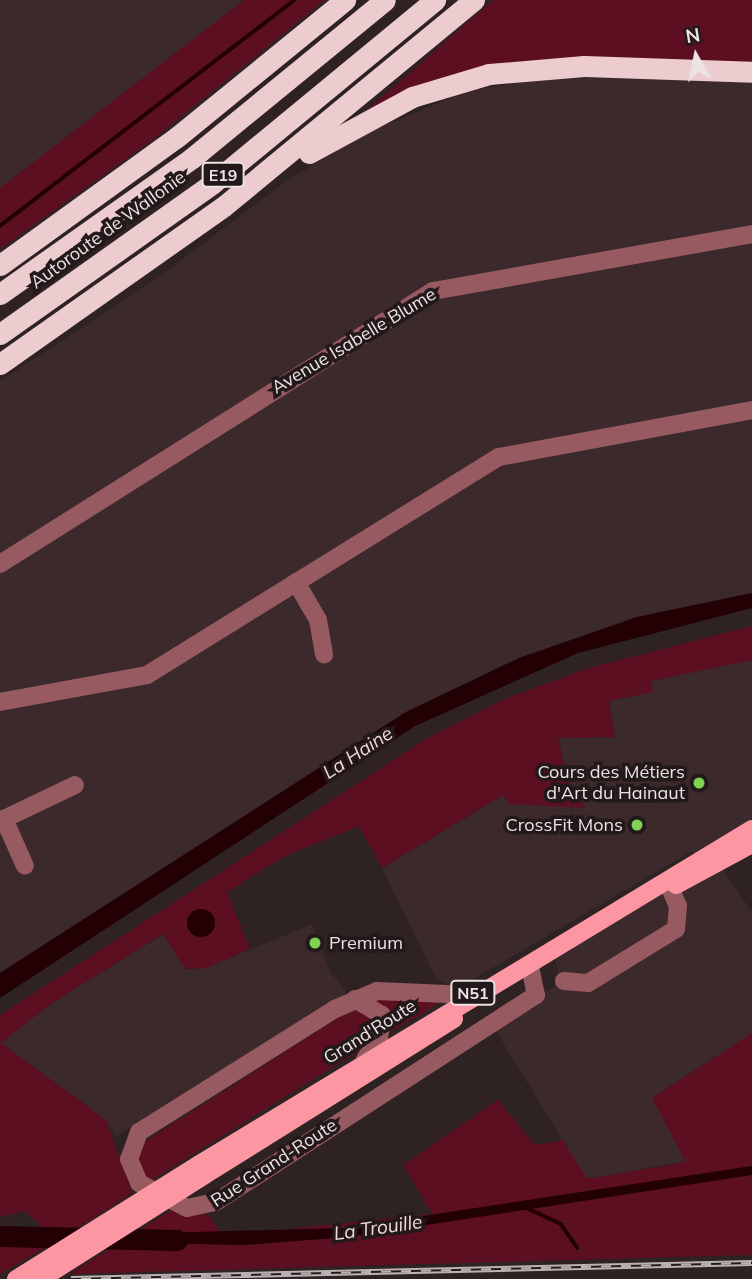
<!DOCTYPE html>
<meta charset="utf-8">
<style>
body{margin:0}
#map{position:relative;width:752px;height:1279px;overflow:hidden;background:#2e2223;font-family:Mulish,sans-serif}
div>[style]{position:absolute}
[style*='--x']{left:calc(var(--x)*1px);top:calc(var(--y)*1px);width:calc(var(--w)*1px);rotate:calc(var(--a)*1deg)}
.built>*{inset:0;background:#3b292b}
.green>*{inset:0;background:#5d0f22}
.water>*{inset:0;background:#220004}
.round{border-radius:50%}
.stream>*{height:3.5px;margin:-1.75px;padding:0 1.75px;transform-origin:1.75px;border-radius:1.75px;background:#220004}
.river>*{height:21px;margin:-10.5px;padding:0 10.5px;transform-origin:10.5px;border-radius:10.5px;background:#220004}
.minor>*{height:18px;margin:-9px;padding:0 9px;transform-origin:9px;border-radius:9px;background:#985a61}
.major>*{height:18px;margin:-9px;padding:0 9px;transform-origin:9px;border-radius:9px;background:#fc96a2}
.highway>*{height:21px;margin:-10.5px;padding:0 10.5px;transform-origin:10.5px;border-radius:10.5px;background:#ecccce}
.rail>*{height:6px;margin-top:-3px;transform-origin:0;background:repeating-linear-gradient(90deg,#24191a 0 10px,#bbb2b3 0 20px);box-sizing:border-box;border-block:2px solid #bbb2b3}
.major-bridge>*{height:18px;margin:-9px;padding:0 9px;transform-origin:9px;border-radius:9px;background:#fc96a2}
.dots>*{width:19px;height:19px;translate:-50% -50%;box-sizing:border-box;border:4px solid #24191a;border-radius:50%}
span{translate:-50% -50%;white-space:nowrap;text-align:center;line-height:1.15;-webkit-text-stroke:7px #24191a;paint-order:stroke}
.shield-label span{padding:2px 5px;background:#24191a;border:2px solid;border-radius:5px;-webkit-text-stroke-width:0}
.shield-label{font-size:16px;color:#ebe3e4;font-weight:700}
.street-label{font-size:18px;color:#ebe3e4}
.poi-label{font-size:18px;color:#ebe3e4}
.right{translate:-100% -50%;text-align:right}
.left{translate:0 -50%;text-align:left}
.water-label{font-size:19px;color:#f3d8da;font-style:italic}
.north{position:absolute;left:661px;top:21px;width:70px;height:70px;-webkit-text-stroke:5px #24191a;paint-order:stroke;rotate:351deg;font-size:19px;font-weight:700;line-height:28px;text-align:center;color:#ebe3e4}
.north::after{content:'';display:block;margin:auto;width:24px;height:32px;background:#ebe3e4;clip-path:polygon(50% 0,100% 100%,50% 72%,0 100%)}
</style>
<div id="map">
<div class="built">
<i style="clip-path:polygon(0 0,325px 0,151px 141px,0 249px)"></i>
<i style="clip-path:polygon(559px 77px,752px 82px,752px 593px,637px 617px,519px 658px,406px 712px,0 973px,0 381px,152px 282px,285px 182px,366px 133px,470px 90px)"></i>
<i style="clip-path:polygon(752px 660px,752px 829px,698px 859px,692px 851px,458px 988px,436px 979px,382px 868px,504px 795px,585px 807px,567px 778px,558px 737px,615px 737px,609px 701px,652px 692px,650px 681px)"></i>
<i style="clip-path:polygon(718px 862px,752px 912px,752px 1033px,652px 1098px,687px 1161px,586px 1179px,491px 1023px,561px 983px,554px 956px)"></i>
<i style="clip-path:polygon(312px 924px,331px 973px,347px 993px,116px 1136px,106px 1120px,1px 1043px,52px 1003px,164px 934px,185px 969px,206px 968px)"></i>
</div>
<div class="green">
<i style="clip-path:polygon(244px 0,325px 0,151px 141px,0 249px,0 188px)"></i>
<i style="clip-path:polygon(493px 0,752px 0,752px 66px,562px 59px,368px 109px)"></i>
<i style="clip-path:polygon(752px 626px,752px 660px,651px 681px,653px 692px,609px 701px,615px 737px,558px 738px,567px 778px,585px 808px,509px 804px,503px 795px,382px 868px,359px 826px,285px 856px,227px 892px,250px 949px,206px 968px,185px 969px,163px 934px,52px 1003px,1px 1043px,106px 1120px,132px 1193px,68px 1234px,43px 1228px,25px 1211px,0 1217px,0 1015px,426px 739px,502px 700px,585px 669px)"></i>
<i style="clip-path:polygon(371px 997px,437px 1001px,438px 1004px,392px 1031px,389px 1016px)"></i>
<i style="clip-path:polygon(349px 1011px,364px 1011px,375px 1025px,362px 1049px,150px 1181px,142px 1174px,137px 1157px,143px 1143px)"></i>
<i style="clip-path:polygon(752px 1033px,752px 1255px,69px 1274px,175px 1208px,210px 1216px,222px 1236px,432px 1214px,403px 1165px,498px 1100px,535px 1145px,563px 1140px,587px 1179px,686px 1162px,652px 1098px)"></i>
<i style="clip-path:polygon(0 1241px,56px 1241px,0 1274px)"></i>
</div>
<div class="water">
<i style="clip-path:polygon(752px 593px,752px 608px,578px 653px,415px 726px,0 998px,0 973px,406px 712px,519px 658px,637px 617px)"></i>
<i class="round" style="left:187px;top:909px;width:28px;height:28px"></i>
<i style="clip-path:polygon(752px 1166px,752px 1175px,348px 1237px,244px 1245px,144px 1243px,158px 1233px,344px 1228px)"></i>
<i style="clip-path:polygon(0 1232px,39px 1232px,24px 1241px,0 1241px)"></i>
</div>
<div class="stream">
<i style="--x:0;--y:226;--w:372;--a:-37.5"></i>
<i style="--x:527;--y:1208;--w:38;--a:25"></i>
<i style="--x:561;--y:1224;--w:29;--a:55"></i>
</div>
<div class="river">
<i style="--x:0;--y:1236;--w:177;--a:1.3"></i>
</div>
<div class="minor">
<i style="--x:0;--y:564;--w:512;--a:-32.23"></i>
<i style="--x:433;--y:291;--w:324;--a:-10.1"></i>
<i style="--x:296;--y:582;--w:44;--a:59.9"></i>
<i style="--x:318;--y:620;--w:35;--a:80"></i>
<i style="--x:0;--y:702;--w:149;--a:-10.4"></i>
<i style="--x:147;--y:675;--w:414;--a:-31.8"></i>
<i style="--x:499;--y:457;--w:257;--a:-10.5"></i>
<i style="--x:4;--y:819;--w:51;--a:65.9"></i>
<i style="--x:0;--y:821;--w:83;--a:-25.6"></i>
<i style="--x:564;--y:981;--w:24;--a:5"></i>
<i style="--x:588;--y:983;--w:103;--a:-31.5"></i>
<i style="--x:676;--y:929;--w:23;--a:-85"></i>
<i style="--x:678;--y:906;--w:20;--a:-114"></i>
<i style="--x:470;--y:995;--w:93;--a:-177.5"></i>
<i style="--x:377;--y:991;--w:46;--a:156.8"></i>
<i style="--x:335;--y:1009;--w:231;--a:147.9"></i>
<i style="--x:139;--y:1132;--w:29;--a:110"></i>
<i style="--x:129;--y:1159;--w:26;--a:67"></i>
<i style="--x:139;--y:1183;--w:54;--a:27.5"></i>
<i style="--x:187;--y:1208;--w:30;--a:-12"></i>
<i style="--x:216;--y:1202;--w:381;--a:-32.9"></i>
<i style="--x:536;--y:995;--w:25;--a:-102"></i>
<i style="--x:355;--y:999;--w:31;--a:31"></i>
<i style="--x:382;--y:1015;--w:24;--a:97"></i>
<i style="--x:379;--y:1039;--w:24;--a:125"></i>
</div>
<div class="major">
<i style="--x:676;--y:885;--w:86;--a:-28.3"></i>
<i style="--x:198;--y:1165;--w:648;--a:-31.24"></i>
<i style="--x:205;--y:1175;--w:294;--a:-32.1"></i>
</div>
<div class="highway">
<i style="--x:309;--y:153;--w:117;--a:-28.5"></i>
<i style="--x:412;--y:97;--w:80;--a:-16.6"></i>
<i style="--x:489;--y:74;--w:95;--a:-4.8"></i>
<i style="--x:584;--y:66;--w:168;--a:2"></i>
<i style="--x:0;--y:265;--w:218;--a:-35.9"></i>
<i style="--x:177;--y:137;--w:217;--a:-39.2"></i>
<i style="--x:0;--y:294;--w:235;--a:-35.3"></i>
<i style="--x:192;--y:158;--w:249;--a:-39.3"></i>
<i style="--x:0;--y:334;--w:261;--a:-35.3"></i>
<i style="--x:213;--y:183;--w:288;--a:-39.5"></i>
<i style="--x:0;--y:364;--w:274;--a:-35.2"></i>
<i style="--x:224;--y:206;--w:324;--a:-39.5"></i>
</div>
<div class="rail">
<i style="--x:71;--y:1279;--w:681;--a:-1.35"></i>
</div>
<div class="major-bridge">
<i style="--x:16;--y:1279;--w:215;--a:-32.1"></i>
<i style="--x:41;--y:1279;--w:194;--a:-32.4"></i>
</div>
<div class="dots">
<i style="left:699px;top:783px;background:#7ed153"></i>
<i style="left:637px;top:825px;background:#7ed153"></i>
<i style="left:315px;top:943px;background:#7ed153"></i>
</div>
<div class="shield-label">
<span style="left:223px;top:175px">E19</span>
<span style="left:473px;top:993px">N51</span>
</div>
<div class="street-label">
<span style="left:108px;top:230px;rotate:-36deg">Autoroute de Wallonie</span>
<span style="left:354px;top:341px;rotate:-31deg">Avenue Isabelle Blume</span>
<span style="left:370px;top:1032px;rotate:-32deg">Grand'Route</span>
<span style="left:274px;top:1163px;rotate:-33deg">Rue Grand-Route</span>
</div>
<div class="poi-label">
<span class="right" style="left:685px;top:783px">Cours des Métiers<br>d'Art du Hainaut</span>
<span class="right" style="left:623px;top:825px">CrossFit Mons</span>
<span class="left" style="left:329px;top:943px">Premium</span>
</div>
<div class="water-label">
<span style="left:358px;top:753px;rotate:-33deg">La Haine</span>
<span style="left:378px;top:1228px;rotate:-8deg">La Trouille</span>
</div>
<div class="north">N</div>
</div>
